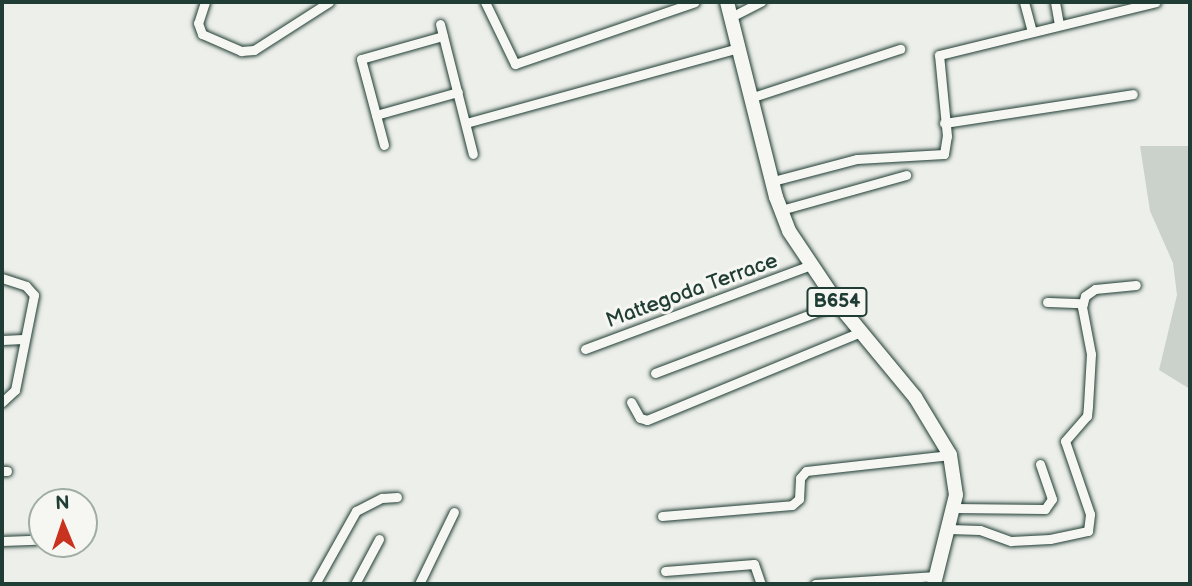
<!DOCTYPE html>
<style>
body{margin:0}
#map{position:relative;width:1192px;height:586px;overflow:hidden;background:#edefea;font-family:"Balsamiq Sans",sans-serif}
div>[style]{position:absolute}
[style*='--x']{left:calc(var(--x)*1px);top:calc(var(--y)*1px);width:calc(var(--w)*1px);rotate:calc(var(--a)*1deg)}
.green>*{inset:0;background:#cbd2cc}
.roads{filter:drop-shadow(0 0 2px #1f3d34) drop-shadow(0 0 2px #1f3d34)}
.street>*{height:9px;margin:-4.5px;padding:0 4.5px;transform-origin:4.5px;border-radius:4.5px;background:#f6f6f2}
.primary>*{height:14px;margin:-7px;padding:0 7px;transform-origin:7px;border-radius:7px;background:#f6f6f2}
span{translate:-50% -50%;white-space:nowrap;text-align:center;line-height:1.15;-webkit-text-stroke:6px #f6f6f2;paint-order:stroke}
.shield-label span{padding:2px 5px;background:#f6f6f2;border:2px solid;border-radius:5px;-webkit-text-stroke-width:0}
.shield-label{font-size:19px;color:#1f3d34;font-weight:700}
.street-label{font-size:21px;color:#1f3d34}
.frame{position:absolute;inset:0;border:4px solid #1f3d34;pointer-events:none}
.north{position:absolute;left:28px;top:488px;width:70px;height:70px;box-sizing:border-box;background:#f6f6f2;border:2px solid #a0aca6;border-radius:50%;rotate:358deg;font-size:19px;font-weight:700;line-height:28px;text-align:center;color:#1f3d34}
.north::after{content:'';display:block;margin:auto;width:24px;height:32px;background:#c8321e;clip-path:polygon(50% 0,100% 100%,50% 72%,0 100%)}
</style>
<div id="map">
<div class="green">
<i style="clip-path:polygon(1140px 146px,1190px 146px,1190px 389px,1159px 370px,1177px 295px,1173px 263px,1150px 211px)"></i>
</div>
<div class="roads">
<div class="street">
<i style="--x:205;--y:2;--w:22;--a:108"></i>
<i style="--x:198;--y:23;--w:12;--a:70"></i>
<i style="--x:202;--y:34;--w:43;--a:23.6"></i>
<i style="--x:241;--y:51;--w:13;--a:-4"></i>
<i style="--x:254;--y:50;--w:89;--a:-32.6"></i>
<i style="--x:485;--y:2;--w:69;--a:64.2"></i>
<i style="--x:515;--y:64;--w:190;--a:-19"></i>
<i style="--x:1024;--y:2;--w:31;--a:75"></i>
<i style="--x:1055;--y:2;--w:23;--a:80"></i>
<i style="--x:731;--y:17;--w:34;--a:-27"></i>
<i style="--x:440;--y:24;--w:134;--a:75.8"></i>
<i style="--x:753;--y:97;--w:155;--a:-18.1"></i>
<i style="--x:376;--y:115;--w:85;--a:-15.7"></i>
<i style="--x:466;--y:123;--w:283;--a:-15.4"></i>
<i style="--x:944;--y:123;--w:191;--a:-8.7"></i>
<i style="--x:384;--y:145;--w:89;--a:-105"></i>
<i style="--x:361;--y:59;--w:85;--a:-15.7"></i>
<i style="--x:773;--y:181;--w:87;--a:-14.7"></i>
<i style="--x:857;--y:159;--w:87;--a:-3.3"></i>
<i style="--x:944;--y:154;--w:18;--a:-81"></i>
<i style="--x:947;--y:136;--w:81;--a:-95.6"></i>
<i style="--x:939;--y:55;--w:223;--a:-13.7"></i>
<i style="--x:781;--y:210;--w:130;--a:-15.6"></i>
<i style="--x:2;--y:278;--w:25;--a:18"></i>
<i style="--x:26;--y:286;--w:12;--a:48"></i>
<i style="--x:34;--y:295;--w:97;--a:101.3"></i>
<i style="--x:15;--y:390;--w:18;--a:137"></i>
<i style="--x:1047;--y:302;--w:36;--a:2"></i>
<i style="--x:2;--y:340;--w:21;--a:-3"></i>
<i style="--x:585;--y:349;--w:241;--a:-20.4"></i>
<i style="--x:655;--y:373;--w:196;--a:-20.7"></i>
<i style="--x:631;--y:402;--w:18;--a:61"></i>
<i style="--x:640;--y:418;--w:7;--a:16"></i>
<i style="--x:647;--y:420;--w:231;--a:-22.4"></i>
<i style="--x:2;--y:471;--w:5;--a:0"></i>
<i style="--x:954;--y:508;--w:91;--a:0.6"></i>
<i style="--x:1045;--y:509;--w:12;--a:-55"></i>
<i style="--x:1052;--y:499;--w:37;--a:-109"></i>
<i style="--x:662;--y:516;--w:130;--a:-4.8"></i>
<i style="--x:792;--y:505;--w:9;--a:-41"></i>
<i style="--x:799;--y:499;--w:21;--a:-87"></i>
<i style="--x:800;--y:478;--w:9;--a:-49"></i>
<i style="--x:806;--y:471;--w:145;--a:-6.3"></i>
<i style="--x:949;--y:529;--w:31;--a:2"></i>
<i style="--x:980;--y:530;--w:33;--a:20"></i>
<i style="--x:1011;--y:541;--w:39;--a:-3"></i>
<i style="--x:1050;--y:539;--w:39;--a:-12"></i>
<i style="--x:1088;--y:531;--w:17;--a:-83"></i>
<i style="--x:1090;--y:514;--w:77;--a:-108.9"></i>
<i style="--x:1065;--y:441;--w:33;--a:-49"></i>
<i style="--x:1087;--y:416;--w:10;--a:-84"></i>
<i style="--x:1088;--y:406;--w:52;--a:-86.7"></i>
<i style="--x:1091;--y:354;--w:48;--a:-100.8"></i>
<i style="--x:1082;--y:307;--w:11;--a:-75"></i>
<i style="--x:1085;--y:296;--w:12;--a:-35"></i>
<i style="--x:1095;--y:289;--w:41;--a:-5.6"></i>
<i style="--x:2;--y:541;--w:34;--a:-2"></i>
<i style="--x:665;--y:571;--w:89;--a:-4.5"></i>
<i style="--x:754;--y:564;--w:21;--a:71"></i>
<i style="--x:315;--y:584;--w:84;--a:-60.7"></i>
<i style="--x:356;--y:511;--w:29;--a:-27"></i>
<i style="--x:382;--y:498;--w:15;--a:-4"></i>
<i style="--x:355;--y:584;--w:51;--a:-61.9"></i>
<i style="--x:419;--y:584;--w:80;--a:-64.1"></i>
<i style="--x:815;--y:584;--w:121;--a:-3.8"></i>
</div>
<div class="primary">
<i style="--x:727;--y:2;--w:201;--a:75.9"></i>
<i style="--x:776;--y:197;--w:36;--a:69"></i>
<i style="--x:789;--y:231;--w:88;--a:56.1"></i>
<i style="--x:838;--y:304;--w:121;--a:50.4"></i>
<i style="--x:915;--y:397;--w:68;--a:58.9"></i>
<i style="--x:950;--y:455;--w:40;--a:81.5"></i>
<i style="--x:956;--y:495;--w:92;--a:103.9"></i>
</div>
</div>
<div class="shield-label">
<span style="left:837px;top:302px">B654</span>
</div>
<div class="street-label">
<span style="left:692px;top:291px;rotate:-20deg">Mattegoda Terrace</span>
</div>
<div class="frame"></div>
<div class="north">N</div>
</div>
